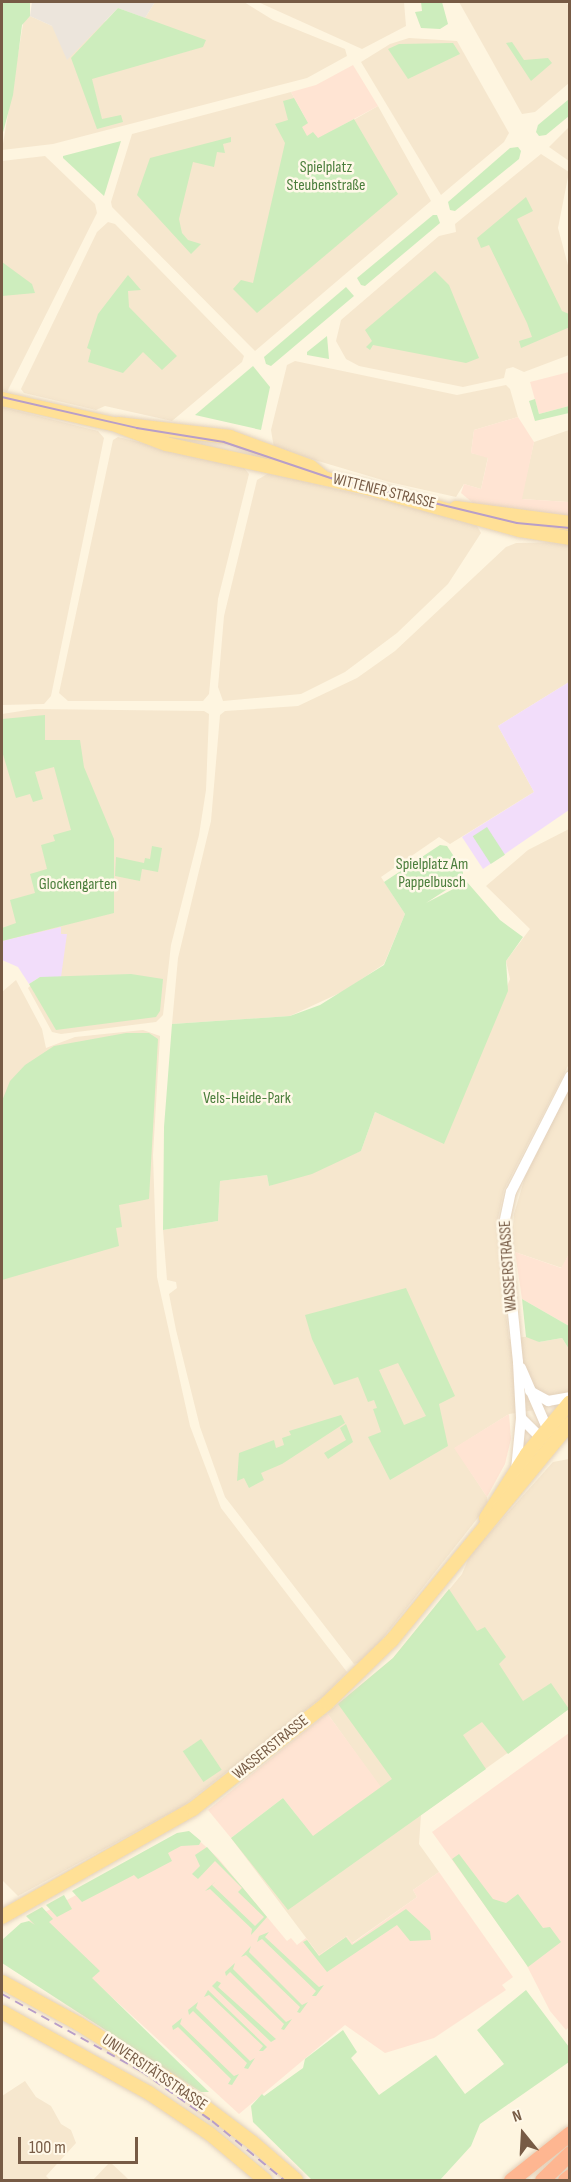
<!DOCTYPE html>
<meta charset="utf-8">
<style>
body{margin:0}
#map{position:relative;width:571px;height:2182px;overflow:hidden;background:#fef5e0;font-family:"Sofia Sans Condensed",sans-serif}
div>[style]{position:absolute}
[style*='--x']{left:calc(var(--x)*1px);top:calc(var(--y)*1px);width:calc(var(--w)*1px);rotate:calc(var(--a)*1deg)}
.residential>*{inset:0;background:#f6e7ce}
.commercial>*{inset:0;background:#ffe4d3}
.industrial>*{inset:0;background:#ece5dc}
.education>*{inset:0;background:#f2ddfa}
.green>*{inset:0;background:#cdedbd;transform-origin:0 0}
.roads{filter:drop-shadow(0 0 2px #e3d1bb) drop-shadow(0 0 2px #e3d1bb)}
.minor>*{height:10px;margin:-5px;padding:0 5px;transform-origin:5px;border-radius:5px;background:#fff}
.major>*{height:14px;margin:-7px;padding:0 7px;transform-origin:7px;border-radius:7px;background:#ffe096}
.highway>*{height:15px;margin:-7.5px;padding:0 7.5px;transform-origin:7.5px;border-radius:7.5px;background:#feb691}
.tram>*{height:1.5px;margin:-0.75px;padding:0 0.75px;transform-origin:0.75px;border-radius:0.75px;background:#b89ec8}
.rail>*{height:2px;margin-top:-1px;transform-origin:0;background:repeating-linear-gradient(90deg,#b89ec8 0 9px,transparent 0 15px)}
span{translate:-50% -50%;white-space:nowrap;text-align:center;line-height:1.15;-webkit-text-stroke:5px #fff8e8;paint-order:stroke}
.park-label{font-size:16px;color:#4b7e3c}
.street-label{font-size:16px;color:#775b45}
.frame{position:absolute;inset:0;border:3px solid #775b45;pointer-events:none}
.north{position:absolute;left:493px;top:2104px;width:60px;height:60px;-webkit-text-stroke:4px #fff8e8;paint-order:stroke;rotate:342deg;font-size:16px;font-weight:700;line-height:24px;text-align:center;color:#775b45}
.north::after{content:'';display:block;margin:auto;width:21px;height:27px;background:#775b45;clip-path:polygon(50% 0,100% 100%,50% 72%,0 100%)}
.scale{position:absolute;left:18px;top:2137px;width:120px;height:27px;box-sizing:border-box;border:3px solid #775b45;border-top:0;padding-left:8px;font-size:18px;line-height:21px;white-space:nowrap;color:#775b45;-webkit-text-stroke:4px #fff8e8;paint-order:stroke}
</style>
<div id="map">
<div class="residential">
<i style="clip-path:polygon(155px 2px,244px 2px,273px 20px,345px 49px,347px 56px,307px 78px,53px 144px,2px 150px,24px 18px,30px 16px,52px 26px,145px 18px)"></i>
<i style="clip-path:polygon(258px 2px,404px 2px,406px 26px,362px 49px)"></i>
<i style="clip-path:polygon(459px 2px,566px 2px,570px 8px,569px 83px,535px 112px,522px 114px)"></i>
<i style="clip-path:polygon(409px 38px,457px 41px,509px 133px,504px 142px,441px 195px,361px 62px,390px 44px)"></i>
<i style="clip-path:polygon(291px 92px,308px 123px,336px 130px,378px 106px,431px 201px,255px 351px,112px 207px,111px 202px,132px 134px)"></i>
<i style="clip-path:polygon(569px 127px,569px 161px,549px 147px)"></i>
<i style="clip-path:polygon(541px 154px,569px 172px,558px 228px,569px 269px,569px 355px,524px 372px,513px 367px,506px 369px,504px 378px,463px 387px,359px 366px,346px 359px,336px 341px,341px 320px,439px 236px,456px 232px,455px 224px)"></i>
<i style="clip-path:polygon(45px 156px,95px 204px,97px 213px,7px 392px,2px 390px,2px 161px)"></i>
<i style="clip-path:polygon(108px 222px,115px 224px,244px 356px,242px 362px,172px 421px,105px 406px,96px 410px,24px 393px,21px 389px,97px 232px)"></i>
<i style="clip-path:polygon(295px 361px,457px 395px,506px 385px,510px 389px,518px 417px,474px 430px,471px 453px,488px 457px,481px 489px,464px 484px,456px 497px,389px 482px,274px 448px,271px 430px,287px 365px)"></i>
<i style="clip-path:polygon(2px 407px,98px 431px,104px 438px,51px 696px,44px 704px,2px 705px)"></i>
<i style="clip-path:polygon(569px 430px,569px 502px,521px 499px,534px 442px)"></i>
<i style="clip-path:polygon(118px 437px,244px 468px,249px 474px,218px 599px,209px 694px,203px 701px,68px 701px,59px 693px,113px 440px)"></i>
<i style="clip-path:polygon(269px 473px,475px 522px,481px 533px,448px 584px,397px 633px,345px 672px,301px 694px,223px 701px,218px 687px,224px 616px,257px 480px)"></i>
<i style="clip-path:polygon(569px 542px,569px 682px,498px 726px,534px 792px,450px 844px,439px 837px,381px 877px,405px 914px,384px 964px,344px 991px,290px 1016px,172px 1024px,178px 958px,211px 821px,220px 715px,225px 711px,298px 706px,357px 678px,395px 651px,506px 547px,516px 543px)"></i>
<i style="clip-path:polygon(34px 709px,204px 711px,209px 714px,206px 790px,199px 835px,171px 945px,163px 1015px,156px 1022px,61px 1034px,52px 1032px,28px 988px,40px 977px,61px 935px,61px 928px,2px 941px,2px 714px)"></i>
<i style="clip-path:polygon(569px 829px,569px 1064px,504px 1190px,496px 1227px,509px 1339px,531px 1336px,539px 1342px,562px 1338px,569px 1349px,569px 1393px,541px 1409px,509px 1414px,455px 1448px,487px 1497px,488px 1505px,379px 1643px,361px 1662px,354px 1664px,225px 1497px,200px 1427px,176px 1330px,169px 1294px,177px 1288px,176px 1282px,167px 1280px,163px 1230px,218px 1221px,220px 1181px,267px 1175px,269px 1186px,361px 1151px,375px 1112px,444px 1143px,510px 979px,506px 961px,530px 929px,486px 886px,528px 850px)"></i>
<i style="clip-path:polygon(16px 980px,42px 1029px,46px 1048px,75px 1037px,143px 1030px,160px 1036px,153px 1155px,157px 1277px,190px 1426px,221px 1508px,347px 1672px,325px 1695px,183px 1806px,18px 1896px,2px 1880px,2px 992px)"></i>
<i style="clip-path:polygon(569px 1088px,569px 1254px,562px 1268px,515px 1252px,512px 1239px,514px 1214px,525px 1177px)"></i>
<i style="clip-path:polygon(569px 1459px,569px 1709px,421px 1815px,419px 1844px,439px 1872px,413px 1890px,417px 1897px,352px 1943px,347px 1936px,319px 1955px,231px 1838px,380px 1787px,327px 1713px,393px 1658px,462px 1574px,470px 1555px,553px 1462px)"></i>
<i style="clip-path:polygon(25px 2081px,36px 2097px,51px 2106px,61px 2124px,71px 2130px,76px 2143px,46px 2176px,50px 2180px,2px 2180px,2px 2096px)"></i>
<i style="clip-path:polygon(110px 2162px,125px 2176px,129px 2180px,93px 2180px)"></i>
</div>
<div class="commercial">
<i style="clip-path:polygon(353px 65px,378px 106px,317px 139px,307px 136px,302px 127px,308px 123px,291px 92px,316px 85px)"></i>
<i style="clip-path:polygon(569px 372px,569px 406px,539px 414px,530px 382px)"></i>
<i style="clip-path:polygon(518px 417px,534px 442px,522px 499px,569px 502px,569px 519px,474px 504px,461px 493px,464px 484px,481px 489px,488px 458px,471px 453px,474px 430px)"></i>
<i style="clip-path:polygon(515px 1252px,561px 1268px,569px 1254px,569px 1326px,522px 1299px)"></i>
<i style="clip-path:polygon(509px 1414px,511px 1439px,505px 1464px,487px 1497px,454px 1448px)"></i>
<i style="clip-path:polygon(327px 1713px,381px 1787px,313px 1836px,283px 1798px,231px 1838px,208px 1810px)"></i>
<i style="clip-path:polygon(569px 1733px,570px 2026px,566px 2030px,550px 2011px,524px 1960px,432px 1832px)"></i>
<i style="clip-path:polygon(190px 1832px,218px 1858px,287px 1941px,291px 1938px,297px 1945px,306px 1938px,319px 1955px,347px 1936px,353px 1943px,417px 1897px,413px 1890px,439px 1872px,513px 1977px,502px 1985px,506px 1990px,434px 2038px,385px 2053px,345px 2025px,239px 2114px,29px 1921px)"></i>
</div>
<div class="industrial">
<i style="clip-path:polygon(32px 2px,155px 2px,145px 18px,118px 8px,67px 60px,52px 26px,30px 16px)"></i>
</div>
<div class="education">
<i style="clip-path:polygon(569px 682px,569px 810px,483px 869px,462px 837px,534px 792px,498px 726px)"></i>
<i style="clip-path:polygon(61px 927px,61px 934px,67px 934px,61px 977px,40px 977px,29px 984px,18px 967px,2px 960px,2px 941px)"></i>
</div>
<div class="green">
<i style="clip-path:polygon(2px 2px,30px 2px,30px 16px,22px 25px,13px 95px,2px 136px)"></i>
<i style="clip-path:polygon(421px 2px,442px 2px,448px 24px,440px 29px,421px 28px,415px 12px,422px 11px)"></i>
<i style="clip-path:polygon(118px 8px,206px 40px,203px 47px,92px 79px,102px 119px,121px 115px,123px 122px,97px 129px,71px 58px)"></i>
<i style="clip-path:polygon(512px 42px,524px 60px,548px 58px,552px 63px,531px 81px,506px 43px)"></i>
<i style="clip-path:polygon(453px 43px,460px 54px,408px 79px,388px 49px,399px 44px)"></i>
<i style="clip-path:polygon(294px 98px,308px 123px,302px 127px,307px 136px,313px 132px,318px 138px,354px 119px,398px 194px,257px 313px,233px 289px,241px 280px,253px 283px,285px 143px,275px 124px,288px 120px,283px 101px)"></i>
<i style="clip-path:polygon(569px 99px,569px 116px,546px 135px,539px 136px,536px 132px,538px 125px)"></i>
<i style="clip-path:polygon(231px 137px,231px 142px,223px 144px,225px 153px,217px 152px,214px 167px,193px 162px,179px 219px,182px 233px,188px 240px,201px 244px,191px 254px,137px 195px,150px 158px)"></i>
<i style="clip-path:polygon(121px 141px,104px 196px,63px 158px,63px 156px)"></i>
<i style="clip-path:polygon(518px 147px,521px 151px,519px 159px,455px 211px,450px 210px,448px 202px,510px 148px)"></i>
<i style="clip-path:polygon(526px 197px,533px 211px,517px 219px,562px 311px,569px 314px,570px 327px,521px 348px,519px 341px,532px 337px,527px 323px,489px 245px,481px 248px,477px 238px)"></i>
<i style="clip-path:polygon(433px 215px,437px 215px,440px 223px,365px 286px,361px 285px,357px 278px)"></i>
<i style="clip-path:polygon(2px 262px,32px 284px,35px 293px,2px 296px)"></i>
<i style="clip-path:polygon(435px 271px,449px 285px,479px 358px,466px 363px,373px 345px,370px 350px,366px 347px,372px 341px,365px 330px)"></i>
<i style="clip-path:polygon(128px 275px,141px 290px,128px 291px,129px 307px,177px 356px,162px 370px,143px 352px,123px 373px,88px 362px,91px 350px,87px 348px,98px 314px)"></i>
<i style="clip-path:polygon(346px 287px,354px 296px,271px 366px,266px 364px,264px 357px)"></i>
<i style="clip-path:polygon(327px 336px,329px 359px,307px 355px,307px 352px)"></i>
<i style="clip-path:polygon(253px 366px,270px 387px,261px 430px,195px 415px)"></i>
<i style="clip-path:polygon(535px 399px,539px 414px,569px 406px,569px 413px,535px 421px,529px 401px)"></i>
<i style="clip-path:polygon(45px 715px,45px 740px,80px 740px,84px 767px,114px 839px,114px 913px,2px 941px,2px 928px,16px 923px,10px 900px,35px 893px,30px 874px,47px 869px,41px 845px,55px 841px,53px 835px,71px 830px,54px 767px,35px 772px,43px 799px,33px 802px,30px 794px,16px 798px,2px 751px,2px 719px)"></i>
<i style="left:487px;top:827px;width:33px;height:17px;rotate:57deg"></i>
<i style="clip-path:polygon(440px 845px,447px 846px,463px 870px,463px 879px,426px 903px,467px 882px,500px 920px,523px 937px,506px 961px,508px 991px,444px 1144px,375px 1112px,361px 1151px,312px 1174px,269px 1186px,267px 1175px,220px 1181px,218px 1221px,163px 1230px,164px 1127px,172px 1024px,290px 1016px,320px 1005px,384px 965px,405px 914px,384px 882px)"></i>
<i style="clip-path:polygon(152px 846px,162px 848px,158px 872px,142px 869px,140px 881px,115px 876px,116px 857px,144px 863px,145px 858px,150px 859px)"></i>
<i style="clip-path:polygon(131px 974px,163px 979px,160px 1011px,156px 1017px,56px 1030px,29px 984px,40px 977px)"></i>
<i style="clip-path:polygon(126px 1033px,149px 1033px,158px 1039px,149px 1199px,119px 1205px,122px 1227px,116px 1228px,119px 1246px,2px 1280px,2px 1101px,10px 1081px,25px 1065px,54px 1046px)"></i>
<i style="clip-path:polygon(evenodd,406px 1288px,455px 1396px,439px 1404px,448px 1446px,390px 1480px,368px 1437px,381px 1432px,373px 1409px,377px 1408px,374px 1400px,368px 1402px,358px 1377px,334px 1385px,312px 1339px,305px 1315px,406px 1288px,398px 1363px,426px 1416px,404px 1425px,379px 1370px,398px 1363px)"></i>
<i style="clip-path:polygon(522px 1299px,569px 1326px,569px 1349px,562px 1338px,539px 1342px,526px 1337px)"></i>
<i style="clip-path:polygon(341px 1415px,345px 1423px,282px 1464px,261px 1473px,264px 1480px,249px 1488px,244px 1478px,237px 1481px,239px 1453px,274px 1440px,276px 1448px,284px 1445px,282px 1438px,291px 1435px,289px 1431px)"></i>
<i style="clip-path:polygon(346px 1424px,353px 1442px,328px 1459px,324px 1453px,346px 1440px,340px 1428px)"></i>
<i style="clip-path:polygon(449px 1589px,477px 1631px,485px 1627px,506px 1657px,499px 1664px,523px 1701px,551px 1683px,569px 1709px,508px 1754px,482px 1722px,463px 1735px,486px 1769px,288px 1910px,231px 1838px,283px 1798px,313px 1836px,392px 1779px,338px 1704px,393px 1658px)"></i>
<i style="left:201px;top:1739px;width:37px;height:22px;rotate:56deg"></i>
<i style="clip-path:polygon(189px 1831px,201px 1841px,199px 1845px,181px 1846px,168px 1853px,172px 1861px,138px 1879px,134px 1875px,82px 1902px,72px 1891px,177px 1833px)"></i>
<i style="clip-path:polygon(207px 1847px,243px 1888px,267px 1917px,251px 1935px,252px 1929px,210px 1889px,205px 1891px,216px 1881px,212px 1885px,255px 1926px,264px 1917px,238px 1892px,242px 1888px,215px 1861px,198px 1879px,192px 1874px,200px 1866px,195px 1855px)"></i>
<i style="clip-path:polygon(459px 1854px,493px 1899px,506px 1903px,518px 1894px,543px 1928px,550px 1927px,561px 1942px,528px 1967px,452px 1859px)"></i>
<i style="clip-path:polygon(64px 1895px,72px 1909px,57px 1917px,46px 1905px)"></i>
<i style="clip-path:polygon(42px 1907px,53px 1919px,49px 1922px,100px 1971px,92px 1978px,209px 2092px,201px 2092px,2px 1963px,2px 1940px,21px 1923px,29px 1921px,35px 1925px,26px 1916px)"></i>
<i style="clip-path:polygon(406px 1909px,430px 1931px,431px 1940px,410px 1941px,397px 1925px,327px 1972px,303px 1942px,307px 1940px,319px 1956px,346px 1937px,352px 1945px)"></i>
<i style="clip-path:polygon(269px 1932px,265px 1937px,319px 1987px,324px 1985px,316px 1996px,312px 1996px,316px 1991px,262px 1939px,257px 1942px,259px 1936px)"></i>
<i style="clip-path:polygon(251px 1946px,249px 1952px,302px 2005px,308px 2002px,300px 2013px,297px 2012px,300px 2007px,246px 1955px,241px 1957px)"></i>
<i style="clip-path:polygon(235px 1963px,233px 1969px,286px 2022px,292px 2019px,284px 2030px,281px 2029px,284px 2024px,230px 1972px,226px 1976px,225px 1972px)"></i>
<i style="clip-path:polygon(217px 1981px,221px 1983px,218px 1987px,276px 2039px,271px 2042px,212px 1986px)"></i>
<i style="clip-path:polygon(208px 1990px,267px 2047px,263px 2051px,259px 2051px,263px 2046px,209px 1995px,204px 1997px)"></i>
<i style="clip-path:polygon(526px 1990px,569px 2047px,569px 2062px,480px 2124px,471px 2146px,440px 2180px,312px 2180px,253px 2122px,251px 2106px,262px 2094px,264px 2096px,303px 2068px,305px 2059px,343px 2030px,357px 2052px,351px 2058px,379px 2095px,436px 2055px,465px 2094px,504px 2064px,477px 2030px)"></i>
<i style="clip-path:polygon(198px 2002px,196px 2008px,250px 2061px,255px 2058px,248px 2069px,244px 2068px,247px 2063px,193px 2011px,189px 2015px,188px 2010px)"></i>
<i style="clip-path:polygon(182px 2018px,180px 2024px,234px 2076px,239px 2074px,232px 2085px,228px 2084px,231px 2079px,178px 2027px,173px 2030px,172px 2026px)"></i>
</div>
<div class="roads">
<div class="minor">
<i style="--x:521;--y:1368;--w:65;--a:66.6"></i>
<i style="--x:530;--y:1391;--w:21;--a:29"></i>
<i style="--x:548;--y:1401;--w:22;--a:-10"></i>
<i style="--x:521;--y:1418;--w:27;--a:45"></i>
<i style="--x:516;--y:1470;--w:52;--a:-84.5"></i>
<i style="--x:521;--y:1418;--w:56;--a:-93.1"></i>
<i style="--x:518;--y:1362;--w:139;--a:-95.8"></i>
<i style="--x:504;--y:1224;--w:33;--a:-78"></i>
<i style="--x:511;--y:1192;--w:130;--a:-63"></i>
</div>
<div class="major">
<i style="--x:2;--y:399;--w:114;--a:12.7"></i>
<i style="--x:113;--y:424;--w:57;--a:20.7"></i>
<i style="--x:166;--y:444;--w:206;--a:12.3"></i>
<i style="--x:367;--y:488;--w:159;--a:15.4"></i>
<i style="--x:520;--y:530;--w:51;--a:9.1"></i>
<i style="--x:118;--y:424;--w:113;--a:6.6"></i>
<i style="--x:230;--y:437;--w:86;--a:20.3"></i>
<i style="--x:311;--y:467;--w:16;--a:40"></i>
<i style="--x:456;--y:508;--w:115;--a:7.5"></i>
<i style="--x:486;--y:1518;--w:76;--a:-57.4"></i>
<i style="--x:527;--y:1454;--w:67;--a:-50.4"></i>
<i style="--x:2;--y:1917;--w:219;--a:-29.5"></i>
<i style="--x:193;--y:1809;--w:171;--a:-38.3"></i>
<i style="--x:327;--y:1703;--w:91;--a:-44.1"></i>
<i style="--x:392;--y:1640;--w:281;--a:-50.6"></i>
<i style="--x:2;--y:1982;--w:88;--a:28.6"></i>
<i style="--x:79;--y:2024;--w:110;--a:31.9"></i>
<i style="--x:172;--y:2082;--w:100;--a:36.9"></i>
<i style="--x:252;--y:2142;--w:58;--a:40.8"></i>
<i style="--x:2;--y:2012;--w:168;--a:28.9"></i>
<i style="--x:149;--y:2093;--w:73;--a:33.9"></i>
<i style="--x:210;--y:2134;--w:72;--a:39.9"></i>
</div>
<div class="highway">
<i style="--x:511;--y:2180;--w:75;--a:-38.5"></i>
<i style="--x:542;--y:2180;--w:39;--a:-44"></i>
<i style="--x:565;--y:2180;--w:6;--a:-39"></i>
</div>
</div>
<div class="tram">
<i style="--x:2;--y:397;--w:139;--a:12.9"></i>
<i style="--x:137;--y:428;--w:88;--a:9.1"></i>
<i style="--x:224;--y:442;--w:113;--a:18.6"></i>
<i style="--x:331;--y:478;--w:191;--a:13.6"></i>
<i style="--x:517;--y:523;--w:53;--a:5.4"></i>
</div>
<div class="rail">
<i style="--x:2;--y:1994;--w:159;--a:29"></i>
<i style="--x:141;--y:2071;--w:87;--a:35.2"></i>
<i style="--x:212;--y:2121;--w:93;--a:39.3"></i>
</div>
<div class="park-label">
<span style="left:326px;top:177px">Spielplatz<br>Steubenstraße</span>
<span style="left:432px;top:874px">Spielplatz Am<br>Pappelbusch</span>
<span style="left:78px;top:885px">Glockengarten</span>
<span style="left:247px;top:1099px">Vels-Heide-Park</span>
</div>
<div class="street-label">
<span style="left:384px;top:492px;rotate:14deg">WITTENER STRASSE</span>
<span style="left:509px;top:1266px;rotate:-94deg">WASSERSTRASSE</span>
<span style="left:271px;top:1748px;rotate:-39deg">WASSERSTRASSE</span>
<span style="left:154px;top:2073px;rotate:34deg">UNIVERSITÄTSSTRASSE</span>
</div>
<div class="frame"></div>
<div class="north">N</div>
<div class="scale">100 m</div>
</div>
